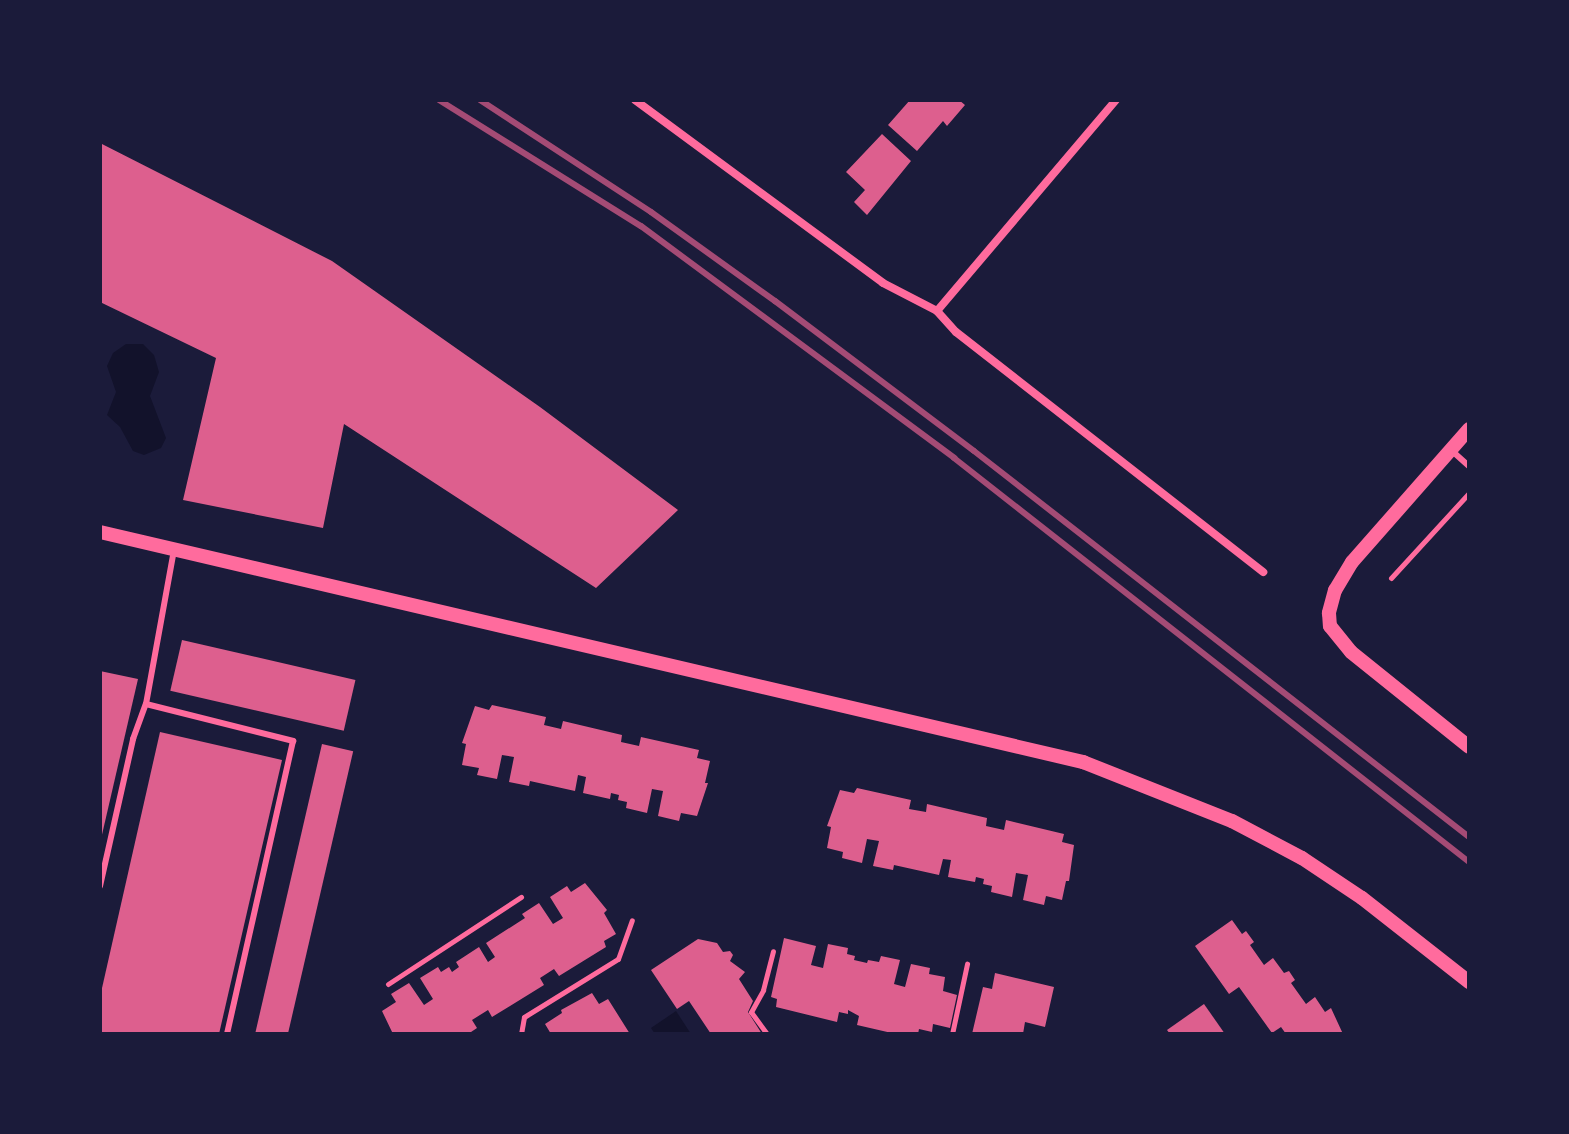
<!DOCTYPE html>
<style>
body{margin:0}
#map{position:relative;width:1569px;height:1134px;overflow:hidden;background:#1b1b3a;font-family:"IBM Plex Sans",sans-serif}
div>[style]{position:absolute}
[style*='--x']{left:calc(var(--x)*1px);top:calc(var(--y)*1px);width:calc(var(--w)*1px);rotate:calc(var(--a)*1deg)}
.water>*{inset:0;background:#12122b}
.building>*{inset:0;background:#dd5f8e;transform-origin:0 0}
.path>*{height:5px;margin:-2.5px;padding:0 2.5px;transform-origin:2.5px;border-radius:2.5px;background:#ff6b9d}
.service>*{height:6px;margin:-3px;padding:0 3px;transform-origin:3px;border-radius:3px;background:#ff6b9d}
.minor>*{height:8px;margin:-4px;padding:0 4px;transform-origin:4px;border-radius:4px;background:#ff6b9d}
.tertiary>*{height:14px;margin:-7px;padding:0 7px;transform-origin:7px;border-radius:7px;background:#ff6b9d}
.rail>*{height:6px;margin:-3px;padding:0 3px;transform-origin:3px;border-radius:3px;background:#a44b75}
span{translate:-50% -50%;white-space:nowrap;text-align:center;line-height:1.15;-webkit-text-stroke:7px #1b1b3a;paint-order:stroke}
.frame{position:absolute;inset:0;border:102px solid #1b1b3a;pointer-events:none}
</style>
<div id="map">
<div class="water">
<i style="clip-path:polygon(126px 344px,143px 344px,154px 355px,159px 372px,150px 396px,166px 438px,161px 448px,144px 455px,133px 451px,120px 427px,107px 415px,116px 392px,107px 366px,113px 353px)"></i>
<i style="clip-path:polygon(676px 1011px,691px 1034px,655px 1034px,651px 1028px)"></i>
</div>
<div class="building">
<i style="clip-path:polygon(910px 100px,959px 100px,965px 105px,947px 126px,943px 121px,917px 151px,888px 125px)"></i>
<i style="clip-path:polygon(882px 134px,911px 161px,867px 215px,854px 202px,865px 190px,846px 172px)"></i>
<i style="clip-path:polygon(100px 143px,332px 261px,540px 407px,678px 510px,596px 588px,344px 424px,323px 528px,183px 500px,216px 358px,100px 302px)"></i>
<i style="left:182px;top:640px;width:178px;height:52px;rotate:13deg"></i>
<i style="clip-path:polygon(100px 671px,138px 679px,101px 839px,100px 839px)"></i>
<i style="clip-path:polygon(492px 705px,546px 717px,544px 725px,561px 729px,563px 721px,622px 735px,621px 742px,639px 746px,641px 737px,699px 750px,697px 758px,710px 761px,705px 783px,708px 783px,697px 816px,681px 813px,679px 821px,658px 816px,663px 791px,652px 789px,647px 813px,626px 808px,627px 802px,618px 800px,619px 795px,611px 793px,610px 799px,583px 793px,586px 777px,578px 775px,575px 791px,530px 781px,529px 786px,509px 782px,514px 757px,502px 755px,497px 779px,477px 775px,479px 768px,462px 765px,466px 744px,462px 743px,475px 706px,489px 710px)"></i>
<i style="clip-path:polygon(160px 732px,282px 760px,219px 1034px,100px 1034px,100px 997px)"></i>
<i style="left:322px;top:744px;width:32px;height:297px;rotate:13deg"></i>
<i style="clip-path:polygon(857px 788px,911px 800px,909px 809px,926px 812px,927px 804px,987px 818px,986px 826px,1004px 830px,1006px 820px,1064px 834px,1062px 842px,1074px 845px,1069px 881px,1066px 881px,1062px 900px,1046px 896px,1044px 905px,1023px 900px,1028px 875px,1016px 873px,1012px 897px,991px 892px,992px 886px,983px 884px,984px 879px,976px 877px,975px 882px,948px 877px,951px 860px,943px 859px,939px 875px,894px 865px,893px 870px,873px 866px,879px 841px,867px 839px,862px 863px,842px 858px,843px 852px,827px 848px,831px 827px,827px 826px,840px 790px,854px 793px)"></i>
<i style="clip-path:polygon(585px 883px,607px 910px,604px 913px,616px 934px,604px 941px,606px 947px,559px 976px,554px 969px,540px 978px,544px 985px,492px 1017px,488px 1010px,472px 1020px,477px 1028px,468px 1034px,393px 1034px,382px 1011px,396px 1002px,391px 994px,409px 983px,424px 1005px,433px 999px,420px 978px,438px 967px,441px 972px,449px 967px,452px 972px,459px 967px,456px 962px,479px 947px,488px 962px,495px 957px,486px 943px,525px 918px,522px 914px,539px 903px,553px 924px,563px 918px,550px 897px,567px 886px,571px 892px)"></i>
<i style="clip-path:polygon(1232px 920px,1242px 934px,1246px 931px,1254px 942px,1250px 945px,1264px 965px,1273px 958px,1284px 973px,1289px 971px,1295px 980px,1291px 983px,1306px 1004px,1315px 997px,1325px 1012px,1331px 1008px,1343px 1034px,1286px 1034px,1281px 1027px,1272px 1033px,1239px 987px,1229px 994px,1195px 946px)"></i>
<i style="clip-path:polygon(784px 938px,816px 946px,811px 965px,823px 968px,828px 944px,848px 948px,847px 954px,855px 956px,854px 960px,867px 963px,868px 960px,879px 962px,881px 956px,900px 960px,894px 984px,905px 987px,911px 964px,930px 968px,929px 974px,945px 977px,943px 991px,957px 995px,950px 1028px,933px 1024px,932px 1032px,919px 1029px,918px 1034px,896px 1034px,857px 1025px,859px 1016px,848px 1010px,848px 1014px,839px 1012px,837px 1022px,776px 1007px,777px 999px,771px 997px)"></i>
<i style="clip-path:polygon(698px 939px,717px 943px,723px 952px,730px 951px,733px 955px,730px 961px,745px 972px,739px 979px,753px 1001px,748px 1012px,762px 1034px,711px 1034px,689px 1001px,677px 1009px,651px 970px)"></i>
<i style="clip-path:polygon(995px 973px,1054px 987px,1045px 1027px,1025px 1022px,1023px 1034px,972px 1034px,983px 987px,992px 989px)"></i>
<i style="clip-path:polygon(592px 993px,599px 1004px,608px 999px,630px 1034px,551px 1034px,545px 1024px,562px 1013px,561px 1010px)"></i>
<i style="clip-path:polygon(1204px 1004px,1225px 1034px,1170px 1034px,1167px 1030px)"></i>
</div>
<div class="path">
<i style="--x:1391;--y:578;--w:115;--a:-47.5"></i>
<i style="--x:388;--y:984;--w:159;--a:-33.2"></i>
<i style="--x:521;--y:1034;--w:17;--a:-80"></i>
<i style="--x:524;--y:1017;--w:110;--a:-31.7"></i>
<i style="--x:618;--y:959;--w:41;--a:-70.3"></i>
<i style="--x:767;--y:1034;--w:27;--a:-126"></i>
<i style="--x:751;--y:1012;--w:25;--a:-61"></i>
<i style="--x:763;--y:990;--w:40;--a:-75.6"></i>
<i style="--x:952;--y:1034;--w:72;--a:-77.9"></i>
</div>
<div class="service">
<i style="--x:1451;--y:450;--w:24;--a:42"></i>
<i style="--x:146;--y:704;--w:152;--a:14.1"></i>
<i style="--x:293;--y:741;--w:300;--a:102.7"></i>
<i style="--x:100;--y:886;--w:151;--a:-77.3"></i>
<i style="--x:133;--y:739;--w:37;--a:-70"></i>
<i style="--x:146;--y:704;--w:157;--a:-79.7"></i>
</div>
<div class="minor">
<i style="--x:635;--y:100;--w:308;--a:36.4"></i>
<i style="--x:883;--y:283;--w:61;--a:27.4"></i>
<i style="--x:937;--y:311;--w:28;--a:48"></i>
<i style="--x:956;--y:332;--w:390;--a:38"></i>
<i style="--x:937;--y:311;--w:277;--a:-49.7"></i>
</div>
<div class="tertiary">
<i style="--x:1469;--y:429;--w:177;--a:131.3"></i>
<i style="--x:1352;--y:562;--w:33;--a:121"></i>
<i style="--x:1335;--y:590;--w:24;--a:105"></i>
<i style="--x:1329;--y:613;--w:13;--a:86"></i>
<i style="--x:1330;--y:626;--w:33;--a:51"></i>
<i style="--x:1351;--y:652;--w:151;--a:38.8"></i>
<i style="--x:100;--y:532;--w:1010;--a:13.17"></i>
<i style="--x:1083;--y:762;--w:160;--a:21.6"></i>
<i style="--x:1232;--y:821;--w:79;--a:27.9"></i>
<i style="--x:1302;--y:858;--w:72;--a:33.7"></i>
<i style="--x:1362;--y:898;--w:136;--a:38.1"></i>
</div>
<div class="rail">
<i style="--x:439;--y:100;--w:238;--a:32"></i>
<i style="--x:641;--y:226;--w:390;--a:36.5"></i>
<i style="--x:954;--y:458;--w:655;--a:38.11"></i>
<i style="--x:480;--y:100;--w:204;--a:33.2"></i>
<i style="--x:651;--y:212;--w:153;--a:35.7"></i>
<i style="--x:775;--y:301;--w:249;--a:37"></i>
<i style="--x:974;--y:451;--w:628;--a:37.95"></i>
</div>
<div class="frame"></div>
</div>
